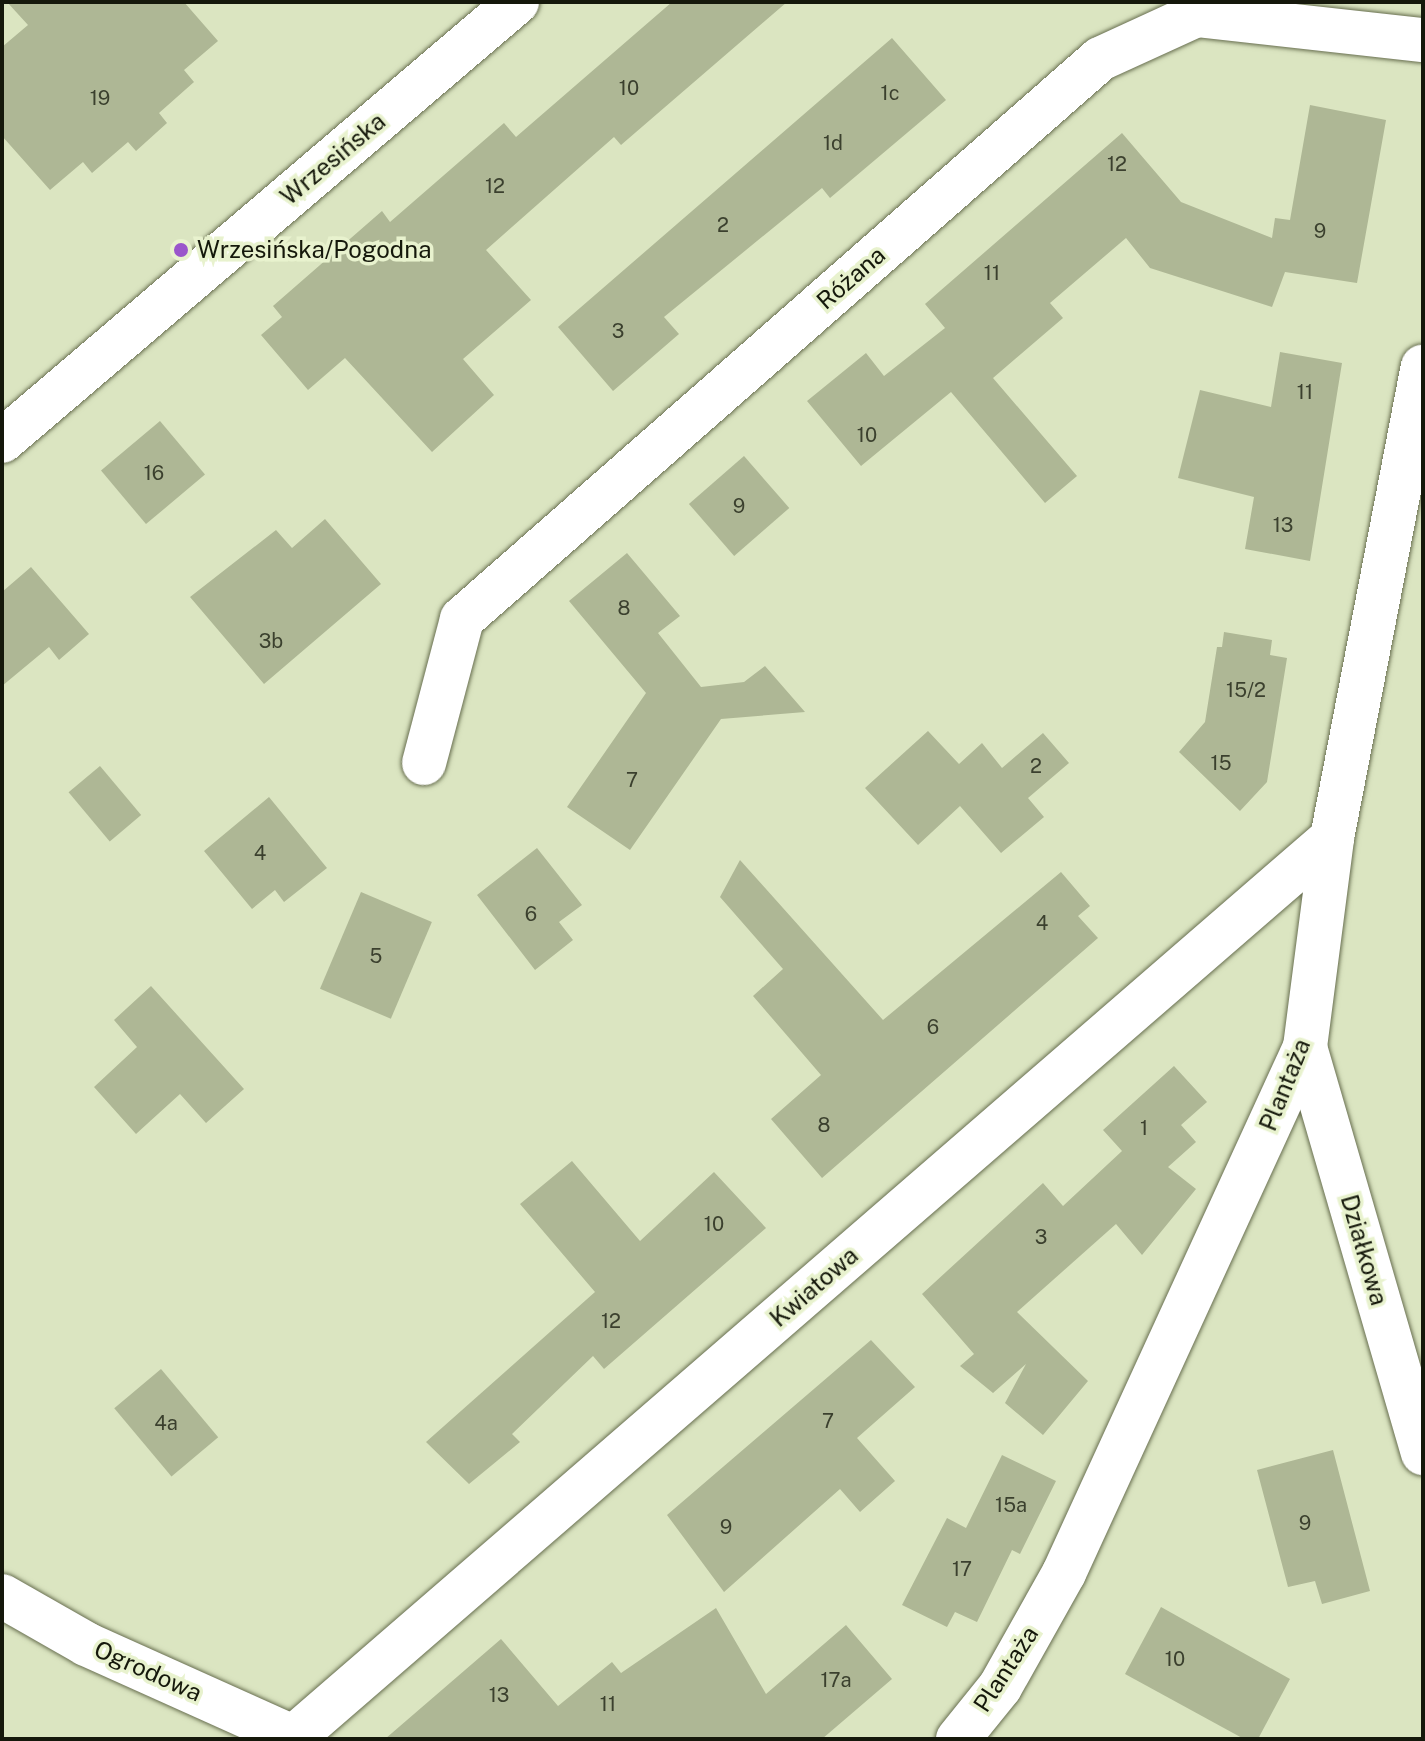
<!DOCTYPE html>
<meta charset="utf-8">
<style>
body{margin:0}
#map{position:relative;width:1425px;height:1741px;overflow:hidden;background:#dbe5c1;font-family:"Public Sans",sans-serif}
div>[style]{position:absolute}
[style*='--x']{left:calc(var(--x)*1px);top:calc(var(--y)*1px);width:calc(var(--w)*1px);rotate:calc(var(--a)*1deg)}
.building>*{inset:0;background:#aeb795;transform-origin:0 0}
.roads{filter:drop-shadow(0 0 2px #686f50) drop-shadow(0 0 2px #686f50)}
.minor>*{height:44px;margin:-22px;padding:0 22px;transform-origin:22px;border-radius:22px;background:#fff}
.dots>*{width:22px;height:22px;translate:-50% -50%;box-sizing:border-box;border:4px solid #e8f2ce;border-radius:50%}
span{translate:-50% -50%;white-space:nowrap;text-align:center;line-height:1.15;-webkit-text-stroke:7px #e8f2ce;paint-order:stroke}
.number-label{font-size:20px;color:#3b402e}
.number-label span{-webkit-text-stroke-width:0}
.street-label{font-size:24px;color:#15180b}
.poi-label{font-size:24px;color:#15180b}
.left{translate:0 -50%;text-align:left}
.frame{position:absolute;inset:0;border:4px solid #15180b;pointer-events:none}
</style>
<div id="map">
<div class="building">
<i style="clip-path:polygon(7px 2px,184px 2px,218px 41px,184px 70px,194px 82px,159px 113px,167px 123px,136px 151px,128px 142px,92px 173px,83px 162px,50px 190px,2px 136px,2px 47px,28px 25px)"></i>
<i style="clip-path:polygon(672px 2px,787px 2px,621px 145px,614px 137px,486px 250px,531px 300px,463px 359px,494px 395px,432px 452px,345px 358px,308px 390px,261px 335px,282px 317px,273px 306px,382px 211px,390px 222px,504px 123px,516px 137px)"></i>
<i style="clip-path:polygon(892px 38px,946px 100px,830px 198px,822px 188px,664px 317px,679px 334px,613px 391px,558px 327px)"></i>
<i style="clip-path:polygon(1310px 105px,1386px 120px,1357px 283px,1285px 272px,1272px 307px,1150px 268px,1126px 238px,1050px 303px,1063px 318px,993px 378px,1077px 476px,1045px 503px,951px 392px,861px 466px,807px 401px,866px 353px,884px 376px,945px 328px,925px 304px,1122px 133px,1181px 202px,1272px 238px,1275px 218px,1290px 220px)"></i>
<i style="clip-path:polygon(1280px 352px,1342px 363px,1310px 561px,1245px 549px,1254px 497px,1178px 478px,1200px 390px,1271px 407px)"></i>
<i style="left:160px;top:421px;width:70px;height:77px;rotate:50deg"></i>
<i style="left:744px;top:456px;width:69px;height:73px;rotate:49deg"></i>
<i style="clip-path:polygon(325px 519px,381px 584px,264px 684px,190px 597px,276px 530px,292px 548px)"></i>
<i style="clip-path:polygon(627px 553px,680px 616px,658px 633px,701px 687px,744px 682px,765px 666px,805px 712px,721px 719px,630px 850px,567px 807px,646px 693px,569px 601px)"></i>
<i style="clip-path:polygon(31px 567px,89px 634px,59px 660px,49px 647px,2px 686px,2px 592px)"></i>
<i style="clip-path:polygon(1224px 632px,1272px 640px,1270px 655px,1287px 658px,1267px 782px,1240px 811px,1179px 752px,1205px 722px,1217px 647px,1222px 647px)"></i>
<i style="clip-path:polygon(928px 731px,959px 764px,982px 743px,1002px 768px,1043px 733px,1069px 763px,1028px 798px,1044px 817px,1001px 853px,960px 806px,918px 845px,865px 788px)"></i>
<i style="left:100px;top:766px;width:64px;height:41px;rotate:50deg"></i>
<i style="clip-path:polygon(269px 797px,327px 868px,284px 902px,275px 890px,252px 909px,204px 851px)"></i>
<i style="clip-path:polygon(537px 848px,582px 905px,559px 922px,573px 940px,535px 970px,477px 895px)"></i>
<i style="clip-path:polygon(740px 860px,883px 1020px,1061px 872px,1090px 906px,1078px 916px,1098px 938px,822px 1178px,771px 1119px,821px 1075px,753px 996px,783px 969px,720px 897px)"></i>
<i style="left:361px;top:892px;width:77px;height:105px;rotate:23deg"></i>
<i style="clip-path:polygon(151px 986px,244px 1089px,206px 1123px,180px 1094px,136px 1134px,94px 1087px,137px 1047px,114px 1020px)"></i>
<i style="clip-path:polygon(1174px 1066px,1207px 1102px,1181px 1125px,1196px 1142px,1168px 1167px,1196px 1189px,1142px 1255px,1116px 1224px,1017px 1312px,1088px 1381px,1043px 1435px,1005px 1403px,1026px 1364px,993px 1393px,960px 1366px,974px 1354px,922px 1294px,1043px 1183px,1063px 1206px,1122px 1151px,1103px 1130px)"></i>
<i style="clip-path:polygon(572px 1161px,640px 1241px,714px 1172px,766px 1228px,604px 1369px,593px 1356px,512px 1434px,520px 1442px,469px 1484px,426px 1442px,595px 1292px,520px 1204px)"></i>
<i style="clip-path:polygon(871px 1340px,915px 1387px,857px 1438px,895px 1481px,860px 1512px,840px 1489px,724px 1592px,667px 1515px)"></i>
<i style="left:161px;top:1369px;width:89px;height:61px;rotate:50deg"></i>
<i style="clip-path:polygon(1333px 1450px,1370px 1591px,1322px 1604px,1315px 1581px,1288px 1587px,1257px 1470px)"></i>
<i style="clip-path:polygon(1002px 1455px,1056px 1481px,1020px 1554px,1012px 1550px,977px 1622px,955px 1612px,947px 1627px,902px 1605px,947px 1518px,966px 1528px)"></i>
<i style="clip-path:polygon(1161px 1607px,1290px 1679px,1258px 1739px,1244px 1739px,1125px 1674px)"></i>
<i style="clip-path:polygon(716px 1608px,766px 1694px,846px 1625px,892px 1679px,822px 1739px,385px 1739px,501px 1639px,558px 1706px,612px 1662px,621px 1673px)"></i>
</div>
<div class="roads">
<div class="minor">
<i style="--x:2;--y:441;--w:677;--a:-40.45"></i>
<i style="--x:424;--y:763;--w:149;--a:-75.2"></i>
<i style="--x:462;--y:619;--w:849;--a:-41.27"></i>
<i style="--x:1100;--y:59;--w:106;--a:-24.6"></i>
<i style="--x:1196;--y:15;--w:228;--a:6.3"></i>
<i style="--x:1305;--y:1047;--w:423;--a:73.8"></i>
<i style="--x:2;--y:1596;--w:97;--a:29.7"></i>
<i style="--x:86;--y:1644;--w:231;--a:24.2"></i>
<i style="--x:295;--y:1736;--w:1372;--a:-40.89"></i>
<i style="--x:958;--y:1739;--w:67;--a:-51.1"></i>
<i style="--x:1000;--y:1687;--w:131;--a:-60.7"></i>
<i style="--x:1064;--y:1573;--w:579;--a:-65.38"></i>
<i style="--x:1305;--y:1047;--w:211;--a:-82.6"></i>
<i style="--x:1332;--y:838;--w:480;--a:-79.1"></i>
</div>
</div>
<div class="dots">
<i style="left:181px;top:250px;background:#9a56cb"></i>
</div>
<div class="number-label">
<span style="left:629px;top:88px">10</span>
<span style="left:890px;top:93px">1c</span>
<span style="left:100px;top:98px">19</span>
<span style="left:833px;top:143px">1d</span>
<span style="left:1117px;top:164px">12</span>
<span style="left:495px;top:186px">12</span>
<span style="left:723px;top:225px">2</span>
<span style="left:1320px;top:231px">9</span>
<span style="left:992px;top:273px">11</span>
<span style="left:618px;top:331px">3</span>
<span style="left:1305px;top:392px">11</span>
<span style="left:867px;top:435px">10</span>
<span style="left:154px;top:473px">16</span>
<span style="left:739px;top:506px">9</span>
<span style="left:1283px;top:525px">13</span>
<span style="left:624px;top:608px">8</span>
<span style="left:271px;top:641px">3b</span>
<span style="left:1246px;top:690px">15/2</span>
<span style="left:1221px;top:763px">15</span>
<span style="left:1036px;top:766px">2</span>
<span style="left:632px;top:780px">7</span>
<span style="left:260px;top:853px">4</span>
<span style="left:531px;top:914px">6</span>
<span style="left:1042px;top:923px">4</span>
<span style="left:376px;top:956px">5</span>
<span style="left:933px;top:1027px">6</span>
<span style="left:824px;top:1125px">8</span>
<span style="left:1144px;top:1128px">1</span>
<span style="left:714px;top:1224px">10</span>
<span style="left:1041px;top:1237px">3</span>
<span style="left:611px;top:1321px">12</span>
<span style="left:828px;top:1421px">7</span>
<span style="left:166px;top:1423px">4a</span>
<span style="left:1011px;top:1505px">15a</span>
<span style="left:1305px;top:1523px">9</span>
<span style="left:726px;top:1527px">9</span>
<span style="left:962px;top:1569px">17</span>
<span style="left:1175px;top:1659px">10</span>
<span style="left:836px;top:1680px">17a</span>
<span style="left:499px;top:1695px">13</span>
<span style="left:608px;top:1704px">11</span>
</div>
<div class="street-label">
<span style="left:333px;top:159px;rotate:-40deg">Wrzesińska</span>
<span style="left:851px;top:278px;rotate:-41deg">Różana</span>
<span style="left:1285px;top:1085px;rotate:-68deg">Plantaża</span>
<span style="left:1364px;top:1250px;rotate:74deg">Działkowa</span>
<span style="left:814px;top:1287px;rotate:-41deg">Kwiatowa</span>
<span style="left:1006px;top:1669px;rotate:-57deg">Plantaża</span>
<span style="left:148px;top:1671px;rotate:24deg">Ogrodowa</span>
</div>
<div class="poi-label">
<span class="left" style="left:197px;top:250px">Wrzesińska/Pogodna</span>
</div>
<div class="frame"></div>
</div>
